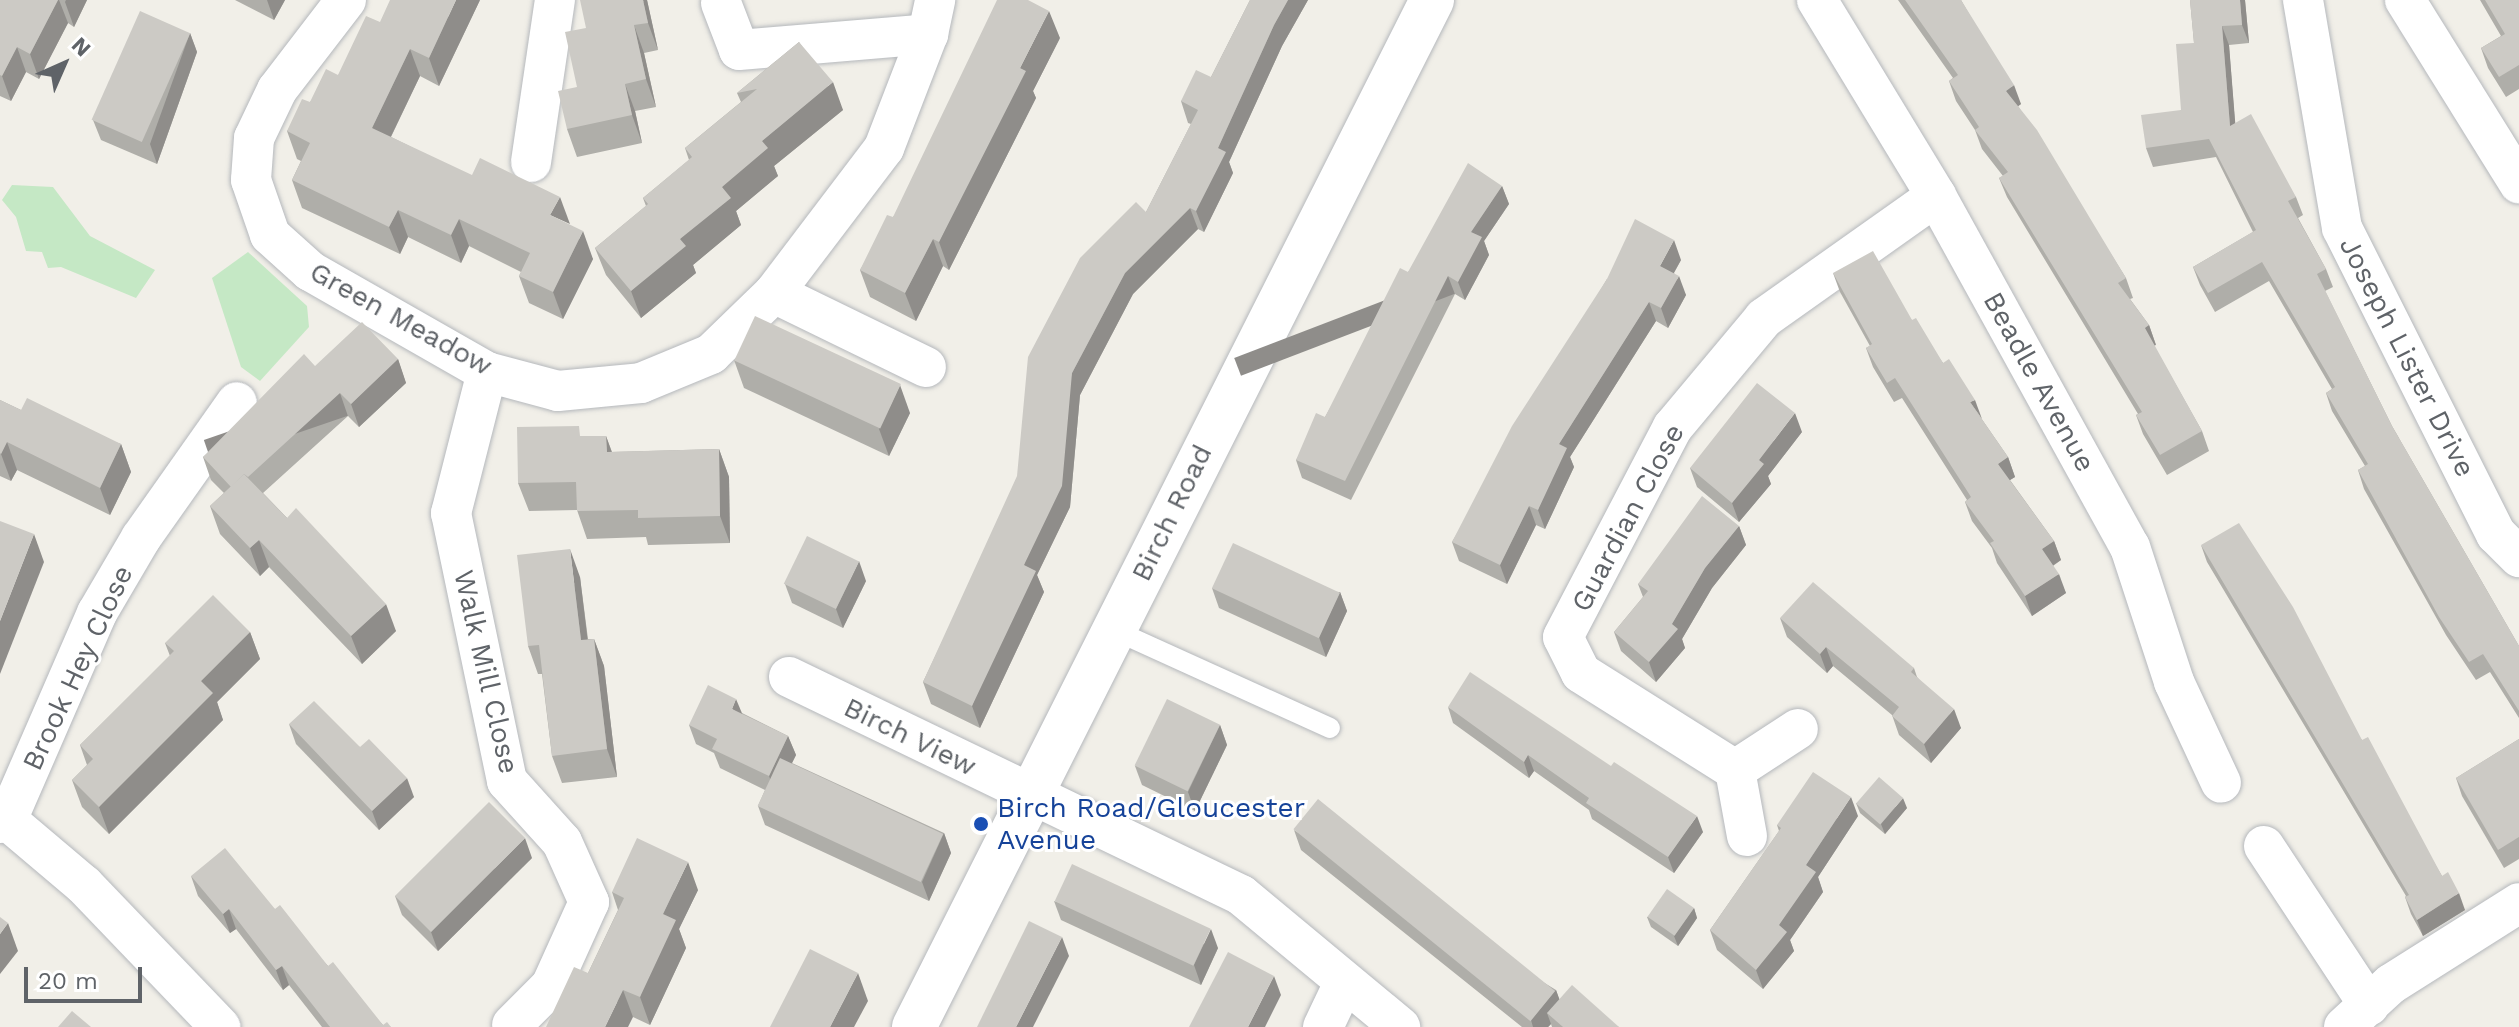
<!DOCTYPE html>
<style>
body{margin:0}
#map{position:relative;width:2519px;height:1027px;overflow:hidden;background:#f1efe8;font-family:"Work Sans",sans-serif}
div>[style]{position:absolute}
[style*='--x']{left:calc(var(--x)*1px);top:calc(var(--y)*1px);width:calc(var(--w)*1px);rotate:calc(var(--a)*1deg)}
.green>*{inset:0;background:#c5e8c5}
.roads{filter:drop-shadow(0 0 2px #b5b8bc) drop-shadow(0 0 2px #b5b8bc)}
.service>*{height:20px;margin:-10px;padding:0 10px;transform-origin:10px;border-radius:10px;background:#fff}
.minor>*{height:40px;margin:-20px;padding:0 20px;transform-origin:20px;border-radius:20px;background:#fff}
.tertiary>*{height:44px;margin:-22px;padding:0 22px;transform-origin:22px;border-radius:22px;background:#fff}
.wall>*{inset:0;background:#afaea9}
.shaded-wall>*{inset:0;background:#8f8d8a;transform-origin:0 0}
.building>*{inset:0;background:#cccac5;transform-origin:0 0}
.dots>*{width:22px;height:22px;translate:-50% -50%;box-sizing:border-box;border:4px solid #fff;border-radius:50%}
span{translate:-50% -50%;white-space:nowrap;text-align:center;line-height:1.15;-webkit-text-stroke:6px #fff;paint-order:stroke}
.street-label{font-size:28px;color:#5f6368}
.transit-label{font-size:28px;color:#164399}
.left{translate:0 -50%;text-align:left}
.north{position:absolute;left:24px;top:24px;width:80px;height:80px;-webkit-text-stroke:6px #fff;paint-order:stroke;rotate:45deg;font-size:22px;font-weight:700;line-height:32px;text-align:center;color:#5f6368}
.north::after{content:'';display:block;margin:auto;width:28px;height:36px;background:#5f6368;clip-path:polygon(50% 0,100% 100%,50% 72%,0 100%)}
.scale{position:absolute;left:24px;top:967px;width:118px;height:36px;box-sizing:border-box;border:4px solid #5f6368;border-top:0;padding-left:10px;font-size:24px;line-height:28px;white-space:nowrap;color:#5f6368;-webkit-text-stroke:6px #fff;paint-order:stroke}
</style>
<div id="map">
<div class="green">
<i style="clip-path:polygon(12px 185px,53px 187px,90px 236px,155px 270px,136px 298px,61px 267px,48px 268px,42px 252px,26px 251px,16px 217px,2px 200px)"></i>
<i style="clip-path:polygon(248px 252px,307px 306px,309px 327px,260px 381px,241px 367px,212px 278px)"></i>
</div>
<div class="roads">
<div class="service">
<i style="--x:1114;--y:630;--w:237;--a:24.4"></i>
</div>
<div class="minor">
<i style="--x:346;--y:0;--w:113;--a:127.5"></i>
<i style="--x:277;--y:90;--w:53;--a:115.6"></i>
<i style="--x:254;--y:138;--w:42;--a:94.1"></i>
<i style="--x:251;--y:180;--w:58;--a:70.9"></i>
<i style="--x:270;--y:235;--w:54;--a:42"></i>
<i style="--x:310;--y:271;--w:204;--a:29.7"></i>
<i style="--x:487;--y:372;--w:73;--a:15"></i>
<i style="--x:558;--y:391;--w:83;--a:-5.5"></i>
<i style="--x:641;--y:383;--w:76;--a:-22.5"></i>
<i style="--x:711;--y:354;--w:88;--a:-44.1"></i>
<i style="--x:774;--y:293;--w:182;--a:-52.8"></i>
<i style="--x:884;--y:148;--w:122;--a:-68.9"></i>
<i style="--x:928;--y:34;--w:35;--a:-78"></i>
<i style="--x:1817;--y:0;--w:229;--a:58.7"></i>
<i style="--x:1936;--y:196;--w:401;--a:61.1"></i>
<i style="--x:2130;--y:547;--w:142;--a:71.9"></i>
<i style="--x:2174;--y:682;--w:111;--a:65"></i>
<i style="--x:2303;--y:0;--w:231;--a:80.3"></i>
<i style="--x:2342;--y:228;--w:343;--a:63.3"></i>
<i style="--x:2496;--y:534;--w:33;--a:45"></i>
<i style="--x:2405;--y:0;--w:216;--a:58.1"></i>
<i style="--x:721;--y:3;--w:50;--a:69"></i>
<i style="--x:739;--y:50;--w:190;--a:-4.8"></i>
<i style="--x:531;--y:162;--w:164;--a:-81.6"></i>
<i style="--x:774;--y:293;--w:169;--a:26"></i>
<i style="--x:487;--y:372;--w:146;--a:104.3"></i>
<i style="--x:451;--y:513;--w:274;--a:78.2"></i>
<i style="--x:507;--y:781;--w:82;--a:48"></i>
<i style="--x:562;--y:842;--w:66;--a:65.8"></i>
<i style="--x:589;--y:902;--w:92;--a:114.3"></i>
<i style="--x:551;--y:986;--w:55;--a:135"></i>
<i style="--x:789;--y:677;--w:502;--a:25.75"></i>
<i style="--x:1241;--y:895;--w:207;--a:39.7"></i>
<i style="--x:1735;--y:770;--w:182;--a:-147.8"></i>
<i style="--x:1581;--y:673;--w:40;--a:-116.6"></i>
<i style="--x:1563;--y:637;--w:237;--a:-62.4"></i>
<i style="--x:1673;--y:427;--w:142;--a:-50.1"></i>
<i style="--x:1764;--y:318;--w:211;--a:-35.3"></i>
<i style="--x:7;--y:820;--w:226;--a:-66.5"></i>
<i style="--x:97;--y:613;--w:87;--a:-59.6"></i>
<i style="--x:141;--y:538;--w:166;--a:-54.8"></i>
<i style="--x:0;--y:823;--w:8;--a:-23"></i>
<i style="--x:7;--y:820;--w:101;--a:40.2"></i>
<i style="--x:84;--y:885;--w:197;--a:46.2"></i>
<i style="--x:1747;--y:836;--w:67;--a:-100.3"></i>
<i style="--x:1735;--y:770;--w:75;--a:-33.1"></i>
<i style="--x:2264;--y:846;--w:191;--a:56.6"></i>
<i style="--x:1323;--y:1027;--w:49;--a:-64.5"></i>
<i style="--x:2344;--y:1027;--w:64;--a:-42.5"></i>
<i style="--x:2391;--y:984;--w:151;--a:-32.3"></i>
</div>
<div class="tertiary">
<i style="--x:914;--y:1027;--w:1150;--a:-63.23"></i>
</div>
</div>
<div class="wall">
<i style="clip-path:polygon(0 0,87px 0,74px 27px,68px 23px,39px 79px,26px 72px,11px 101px,0 96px)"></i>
<i style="clip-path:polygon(235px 0,285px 0,274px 20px)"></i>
<i style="clip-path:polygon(480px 0,439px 86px,420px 76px,391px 137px,569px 225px,593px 259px,563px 319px,529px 303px,519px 276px,521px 272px,469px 246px,461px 263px,408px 237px,400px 254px,302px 208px,292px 180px,301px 161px,297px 159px,287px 131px,310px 102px,338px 75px)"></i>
<i style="clip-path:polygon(647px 0,658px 50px,644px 53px,656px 107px,635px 111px,642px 143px,577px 157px,567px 129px,577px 87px,586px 28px)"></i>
<i style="clip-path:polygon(1250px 0,1308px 0,1282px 46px,1229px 162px,1233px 173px,1204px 232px,1198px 229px,1133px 294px,1080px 395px,1070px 507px,1037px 575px,1044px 592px,980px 728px,931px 704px,923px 682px,1146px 212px,1191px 124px,1188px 123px,1181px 101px,1211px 77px)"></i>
<i style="clip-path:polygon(1898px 0,1961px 0,2021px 104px,2018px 106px,2126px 278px,2133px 298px,2130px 299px,2149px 325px,2156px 345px,2154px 346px,2202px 431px,2209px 451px,2167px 475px,2143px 434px,2136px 415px,2138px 414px,2007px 197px,1999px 178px,2003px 176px,1982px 149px,1975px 130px,1956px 101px,1949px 81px,1953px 78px)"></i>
<i style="clip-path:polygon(2190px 0,2245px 0,2249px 43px,2229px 45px,2235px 123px,2296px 197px,2303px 215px,2298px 218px,2326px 269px,2333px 287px,2325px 291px,2392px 426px,2519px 646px,2519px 718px,2490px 672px,2476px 680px,2446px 635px,2364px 489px,2358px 470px,2365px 466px,2332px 411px,2326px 393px,2332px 389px,2269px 281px,2215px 312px,2200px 285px,2193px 267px,2253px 232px,2216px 157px,2153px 167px,2146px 148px,2181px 110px,2194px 43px)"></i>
<i style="clip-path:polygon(2480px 0,2519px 0,2519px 89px,2506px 97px,2488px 68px,2481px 48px,2501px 36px)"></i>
<i style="clip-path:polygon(190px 33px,197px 52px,157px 164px,101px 140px,93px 120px)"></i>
<i style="clip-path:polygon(1060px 38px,1033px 91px,1036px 98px,949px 270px,943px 266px,916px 321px,870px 297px,860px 270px,893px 217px)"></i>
<i style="clip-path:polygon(799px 42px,843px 110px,774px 166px,778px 176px,736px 211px,741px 225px,693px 265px,696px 273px,641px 318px,606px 275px,595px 248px,646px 206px,643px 198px,689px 160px,685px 148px,741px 102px,737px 93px)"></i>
<i style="clip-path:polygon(1502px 186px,1509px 204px,1484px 241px,1489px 255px,1465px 300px,1455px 294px,1351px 500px,1302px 478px,1296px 460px,1325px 417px,1408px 272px)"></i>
<i style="clip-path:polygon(1681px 260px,1674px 273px,1686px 295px,1668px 328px,1656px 321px,1570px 457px,1574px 467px,1545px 529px,1536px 525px,1507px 584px,1459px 561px,1452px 542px,1607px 279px)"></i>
<i style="clip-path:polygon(1833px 273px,1912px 320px,1943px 363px,2008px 457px,2015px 477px,2010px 480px,2054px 541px,2061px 560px,2053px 566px,2066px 593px,2032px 616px,1997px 563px,1992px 548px,1972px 521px,1965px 502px,1967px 500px,1902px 398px,1894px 402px,1873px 367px,1866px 348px,1870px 346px,1840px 292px)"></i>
<i style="clip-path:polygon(398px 359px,406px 383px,359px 427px,348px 416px,263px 493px,396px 631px,362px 664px,269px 567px,260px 576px,220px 534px,210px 506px,224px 493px,211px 480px,203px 457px,315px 366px)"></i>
<i style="clip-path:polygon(734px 360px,910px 413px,889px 456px,744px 388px)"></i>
<i style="clip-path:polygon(0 400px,21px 410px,121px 444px,131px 472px,110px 515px,17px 470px,11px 481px,0 476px)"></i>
<i style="clip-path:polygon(1802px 432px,1768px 476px,1771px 484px,1739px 522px,1697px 487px,1690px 468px)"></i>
<i style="clip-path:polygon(583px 436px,606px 436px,612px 452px,719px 449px,729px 477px,730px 543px,648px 545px,646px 537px,587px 539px,577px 510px,529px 511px,518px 483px)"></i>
<i style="clip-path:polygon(1739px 526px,1746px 545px,1712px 588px,1682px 639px,1685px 648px,1656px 682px,1621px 651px,1614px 632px,1643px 597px,1638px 584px)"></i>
<i style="clip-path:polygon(2201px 545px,2362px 740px,2442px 876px,2465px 910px,2423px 936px,2411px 914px,2405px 897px,2406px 896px,2207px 562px)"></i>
<i style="clip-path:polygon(580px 577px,588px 639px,594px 639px,604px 666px,617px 777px,562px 783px,552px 756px,542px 674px,538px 674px,528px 646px)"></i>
<i style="clip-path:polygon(866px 581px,843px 628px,792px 603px,785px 584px)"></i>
<i style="clip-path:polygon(1212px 588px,1340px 592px,1347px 611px,1326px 657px,1219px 608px)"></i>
<i style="clip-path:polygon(1780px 618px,1914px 668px,1917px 677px,1961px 728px,1931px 763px,1899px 735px,1892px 715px,1833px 666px,1827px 673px,1787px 637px)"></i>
<i style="clip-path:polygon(250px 632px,260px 659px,217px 702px,223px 720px,109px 834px,82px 807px,72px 780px,87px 765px,80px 745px,170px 656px,165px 643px)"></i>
<i style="clip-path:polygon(1448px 707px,1703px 832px,1674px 873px,1592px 819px,1589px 810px,1534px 771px,1529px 778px,1453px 723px)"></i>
<i style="clip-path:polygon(742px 713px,788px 736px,796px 755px,792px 763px,944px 833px,951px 853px,929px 901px,765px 825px,758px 806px,765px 790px,720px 768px,714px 753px,696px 744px,689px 725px)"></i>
<i style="clip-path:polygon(289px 724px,360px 747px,414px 797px,379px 830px,296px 744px)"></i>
<i style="clip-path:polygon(1220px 725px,1227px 745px,1195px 811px,1142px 785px,1135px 766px)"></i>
<i style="clip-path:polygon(2519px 739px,2519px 859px,2504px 868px,2462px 796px,2456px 778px)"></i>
<i style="clip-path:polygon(1856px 803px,1907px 808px,1885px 834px,1860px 813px)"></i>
<i style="clip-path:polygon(1858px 816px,1818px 877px,1823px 892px,1790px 940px,1794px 951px,1763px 989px,1717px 950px,1710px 930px,1779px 831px,1777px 825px)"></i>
<i style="clip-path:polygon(1294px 830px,1556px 990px,1559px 999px,1619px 1027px,1552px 1027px,1551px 1024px,1548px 1027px,1522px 1027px,1301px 850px)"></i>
<i style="clip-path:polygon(532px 858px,438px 951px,402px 915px,395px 896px)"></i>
<i style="clip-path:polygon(191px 876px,275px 909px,383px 1025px,391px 1027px,322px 1027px,289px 985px,283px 990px,236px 929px,230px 933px,198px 896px)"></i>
<i style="clip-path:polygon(698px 890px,679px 929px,686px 948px,650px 1025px,633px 1017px,588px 973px,618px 910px,612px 892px)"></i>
<i style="clip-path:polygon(1054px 901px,1218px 948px,1201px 985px,1061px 920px)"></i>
<i style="clip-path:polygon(1694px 908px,1697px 918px,1678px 946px,1651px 927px,1647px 917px)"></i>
</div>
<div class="shaded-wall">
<i style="clip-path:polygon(58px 0,59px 0,68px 23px,39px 79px,30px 54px)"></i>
<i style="clip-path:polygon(66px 0,87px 0,74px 27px,65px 2px)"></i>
<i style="clip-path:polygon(267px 0,285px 0,274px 20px)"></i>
<i style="clip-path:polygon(456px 0,480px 0,439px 86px,429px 58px)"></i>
<i style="clip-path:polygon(643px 0,647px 0,658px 50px,648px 23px)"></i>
<i style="clip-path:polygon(1288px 0,1308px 0,1282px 46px,1229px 162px,1233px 173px,1204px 232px,1196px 211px,1218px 148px,1274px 25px)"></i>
<i style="clip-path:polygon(2240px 0,2245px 0,2249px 43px,2242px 25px)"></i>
<i style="clip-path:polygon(1049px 11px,1060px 38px,1033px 91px,1036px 98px,949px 270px,939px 242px,1020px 68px)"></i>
<i style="clip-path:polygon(634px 25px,644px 53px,656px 107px,646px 79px)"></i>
<i style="clip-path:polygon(2222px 26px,2229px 45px,2237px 145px,2230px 126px)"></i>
<i style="clip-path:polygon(190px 33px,197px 52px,157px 164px,150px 144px)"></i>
<i style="clip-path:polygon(17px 47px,26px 72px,11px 101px,2px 76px)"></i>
<i style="clip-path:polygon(410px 49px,420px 76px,382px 155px,372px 128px)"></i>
<i style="clip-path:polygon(833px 82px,843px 110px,774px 166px,778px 176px,736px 211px,741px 225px,693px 265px,696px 273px,641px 318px,631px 291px,680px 239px,722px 187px,762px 141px)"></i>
<i style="clip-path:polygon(625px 84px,635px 111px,642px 143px,632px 115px)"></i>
<i style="clip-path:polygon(2014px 85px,2021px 104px,2013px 110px,2006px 91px)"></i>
<i style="clip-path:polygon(1502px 186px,1509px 204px,1484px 241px,1489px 255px,1465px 300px,1458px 282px,1471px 232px)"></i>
<i style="clip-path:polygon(560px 197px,570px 224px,550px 215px)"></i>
<i style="clip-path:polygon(1190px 208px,1198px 229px,1133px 294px,1080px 395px,1070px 507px,1037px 575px,1044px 592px,980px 728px,972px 706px,1024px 565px,1072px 373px,1125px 273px)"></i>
<i style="clip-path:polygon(398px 210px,408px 237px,400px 254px,389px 227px)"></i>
<i style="clip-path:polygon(459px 219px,469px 246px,461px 263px,451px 235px)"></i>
<i style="clip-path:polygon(583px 231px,593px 259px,563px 319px,553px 292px)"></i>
<i style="clip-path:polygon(933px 239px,943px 266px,916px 321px,905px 293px)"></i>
<i style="clip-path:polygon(1674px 240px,1681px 260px,1667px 285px,1660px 266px)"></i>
<i style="left:1448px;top:276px;width:19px;height:229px;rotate:69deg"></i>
<i style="clip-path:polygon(1679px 276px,1686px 295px,1668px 328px,1661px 308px)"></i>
<i style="clip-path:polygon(1649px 302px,1656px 321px,1570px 457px,1574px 467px,1545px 529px,1538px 510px,1559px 444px)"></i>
<i style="left:2149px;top:325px;width:21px;height:5px;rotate:71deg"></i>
<i style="clip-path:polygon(398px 359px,406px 383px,359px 427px,351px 404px)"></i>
<i style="clip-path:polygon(900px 385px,910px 413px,889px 456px,879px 429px)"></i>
<i style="left:340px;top:393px;width:24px;height:144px;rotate:71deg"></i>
<i style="clip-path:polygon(1975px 400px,1982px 419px,1970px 402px)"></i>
<i style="clip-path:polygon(1795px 413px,1802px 432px,1768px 476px,1771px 484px,1739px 522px,1732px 503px,1759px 460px)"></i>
<i style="clip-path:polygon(606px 436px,616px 464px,607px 452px)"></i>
<i style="clip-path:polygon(7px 442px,17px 470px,11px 481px,1px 454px)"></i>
<i style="clip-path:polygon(121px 444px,131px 472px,110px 515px,100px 488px)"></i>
<i style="clip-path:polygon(719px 449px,729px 477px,730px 543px,720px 516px)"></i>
<i style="clip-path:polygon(2008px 457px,2015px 477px,2005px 483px,1998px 464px)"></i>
<i style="clip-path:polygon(1529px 506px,1536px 525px,1507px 584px,1500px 565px)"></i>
<i style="clip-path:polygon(1739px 526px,1746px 545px,1712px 588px,1682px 639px,1685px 648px,1656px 682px,1649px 662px,1705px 568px)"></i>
<i style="clip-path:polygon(34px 534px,44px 562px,0 674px,0 621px)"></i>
<i style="clip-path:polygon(259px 540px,269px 567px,260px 576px,250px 548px)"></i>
<i style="clip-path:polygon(2054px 541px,2061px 560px,2049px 568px,2042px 549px)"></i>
<i style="clip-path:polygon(570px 549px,580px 577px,591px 668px,581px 640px)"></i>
<i style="clip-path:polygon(859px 561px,866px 581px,843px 628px,836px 609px)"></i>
<i style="clip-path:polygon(2059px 574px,2066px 593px,2032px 616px,2025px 596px)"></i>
<i style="clip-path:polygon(1340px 592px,1347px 611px,1326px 657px,1319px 637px)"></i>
<i style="clip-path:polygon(386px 604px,396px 631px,362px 664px,351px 636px)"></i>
<i style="clip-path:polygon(250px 632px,260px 659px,217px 702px,223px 720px,109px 834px,99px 807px,201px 681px)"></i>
<i style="clip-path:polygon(594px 639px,604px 666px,617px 777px,607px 749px)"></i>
<i style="clip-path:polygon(1826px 647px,1833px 666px,1827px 673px,1820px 654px)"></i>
<i style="clip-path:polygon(736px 699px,744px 718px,732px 709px)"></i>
<i style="clip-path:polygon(1954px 709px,1961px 728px,1931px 763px,1924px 744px)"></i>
<i style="clip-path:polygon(1220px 725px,1227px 745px,1195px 811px,1188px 792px)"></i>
<i style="clip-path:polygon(788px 736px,796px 755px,776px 795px,769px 776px)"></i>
<i style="clip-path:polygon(1528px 755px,1534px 771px,1529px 778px,1524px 762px)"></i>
<i style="clip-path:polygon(407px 778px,414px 797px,379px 830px,372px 811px)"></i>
<i style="clip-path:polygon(1851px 797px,1858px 816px,1818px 877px,1823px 892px,1790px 940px,1794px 951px,1763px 989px,1756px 970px,1779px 925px,1806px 865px)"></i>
<i style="clip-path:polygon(1903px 798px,1907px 808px,1885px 834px,1881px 824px)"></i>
<i style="clip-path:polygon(1697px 816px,1703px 832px,1674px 873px,1668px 857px)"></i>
<i style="clip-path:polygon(944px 833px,951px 853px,929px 901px,922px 882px)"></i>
<i style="clip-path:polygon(525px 838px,532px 858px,438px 951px,431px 932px)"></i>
<i style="clip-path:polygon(688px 862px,698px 890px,679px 929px,686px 948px,650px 1025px,640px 997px,663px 914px)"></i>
<i style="clip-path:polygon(2459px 893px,2465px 910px,2423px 936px,2417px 920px)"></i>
<i style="clip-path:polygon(1694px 908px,1697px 918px,1678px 946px,1674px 936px)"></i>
<i style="clip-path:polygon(229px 909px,236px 929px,230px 933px,223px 914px)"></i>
<i style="clip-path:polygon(8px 923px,18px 951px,0 974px,0 934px)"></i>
<i style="clip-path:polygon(1211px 929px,1218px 948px,1201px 985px,1194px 965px)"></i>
<i style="clip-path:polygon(1062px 937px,1069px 956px,1033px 1027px,1016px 1027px)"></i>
<i style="clip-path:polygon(282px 966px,289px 985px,283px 990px,276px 970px)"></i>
<i style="clip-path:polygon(858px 973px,868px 1001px,854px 1027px,830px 1027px)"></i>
<i style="clip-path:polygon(1274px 976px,1281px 995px,1265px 1027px,1248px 1027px)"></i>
<i style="clip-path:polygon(623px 990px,633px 1017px,628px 1027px,605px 1027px)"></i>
<i style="clip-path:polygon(1556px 990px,1563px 1009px,1547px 1013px,1551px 1024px,1548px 1027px,1533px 1027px,1531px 1020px)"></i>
</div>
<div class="building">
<i style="clip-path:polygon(0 0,58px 0,30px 54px,17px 47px,2px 76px,0 75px)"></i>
<i style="clip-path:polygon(390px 0,456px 0,429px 58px,410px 49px,372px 128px,472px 175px,480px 158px,560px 197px,550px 215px,583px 231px,553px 292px,519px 276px,530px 253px,459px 219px,451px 235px,398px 210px,389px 227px,292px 180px,310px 143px,287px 131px,302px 99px,310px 102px,326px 69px,338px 75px,366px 16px,380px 22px)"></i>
<i style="clip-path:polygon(580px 0,643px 0,648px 23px,634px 25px,646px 79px,625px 84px,632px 115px,567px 129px,558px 91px,577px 87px,565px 32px,586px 28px)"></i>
<i style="clip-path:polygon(997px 0,1028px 0,1049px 11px,1020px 68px,1026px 71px,939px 242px,933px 239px,905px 293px,860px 270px,887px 215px,893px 217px)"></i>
<i style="clip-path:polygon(1250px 0,1288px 0,1274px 25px,1218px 148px,1226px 152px,1196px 211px,1190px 208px,1125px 273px,1072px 373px,1062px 486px,1024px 565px,1036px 571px,972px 706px,923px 682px,1017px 476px,1028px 357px,1080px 258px,1136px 202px,1146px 212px,1198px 110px,1181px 101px,1196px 70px,1211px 77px)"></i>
<i style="clip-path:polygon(1905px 0,1961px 0,2014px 85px,2006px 91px,2037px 130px,2126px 278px,2118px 283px,2149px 325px,2145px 328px,2202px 431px,2160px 455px,2136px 415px,2142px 412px,1999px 178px,2008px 172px,1975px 130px,1979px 127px,1949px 81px,1958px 75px)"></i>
<i style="clip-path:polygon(2190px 0,2240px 0,2242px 25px,2222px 26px,2230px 126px,2251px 114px,2296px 197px,2288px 201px,2326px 269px,2317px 274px,2392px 426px,2519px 646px,2519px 711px,2483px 654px,2469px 662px,2439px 617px,2358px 470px,2368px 464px,2326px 393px,2335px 387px,2262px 262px,2208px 293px,2193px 267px,2256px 230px,2209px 139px,2146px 148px,2141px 115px,2181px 110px,2176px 44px,2194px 43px)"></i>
<i style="clip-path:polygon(2485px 0,2519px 0,2519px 65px,2499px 77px,2481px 48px,2505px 34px)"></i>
<i style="left:140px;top:11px;width:55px;height:119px;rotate:24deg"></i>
<i style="clip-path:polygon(799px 42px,833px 82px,762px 141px,768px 148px,722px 187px,731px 198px,680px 239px,686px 246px,631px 291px,595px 248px,648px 204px,643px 198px,692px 157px,685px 148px,757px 89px,737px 93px)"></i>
<i style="clip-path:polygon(1468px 163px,1502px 186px,1471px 232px,1482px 237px,1458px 282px,1448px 276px,1345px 481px,1296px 460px,1316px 413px,1325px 417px,1400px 268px,1408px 272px)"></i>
<i style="clip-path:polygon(1635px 219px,1674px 240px,1660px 266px,1679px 276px,1661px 308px,1649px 302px,1559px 444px,1567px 448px,1538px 510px,1529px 506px,1500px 565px,1452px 542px,1512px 426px,1607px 279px)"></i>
<i style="clip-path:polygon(1873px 251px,1912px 320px,1916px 318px,1943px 363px,1949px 359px,1975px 400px,1970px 402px,2008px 457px,1998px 464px,2054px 541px,2042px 549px,2059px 574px,2025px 596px,1990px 543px,1994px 541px,1965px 502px,1971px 497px,1895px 378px,1887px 383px,1866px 348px,1872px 344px,1833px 273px)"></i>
<i style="left:755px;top:316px;width:161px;height:49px;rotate:25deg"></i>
<i style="clip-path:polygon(362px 322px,398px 359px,351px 404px,340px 393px,248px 477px,244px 474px,231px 487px,203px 457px,304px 354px,315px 366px)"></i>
<i style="clip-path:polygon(1757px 383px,1795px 413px,1759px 460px,1764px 464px,1732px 503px,1690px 468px)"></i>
<i style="clip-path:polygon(27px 398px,121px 444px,100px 488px,7px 442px,1px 454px,0 453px,0 400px,21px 410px)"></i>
<i style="clip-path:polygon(579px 426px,580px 436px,606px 436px,607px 452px,719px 449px,720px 516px,638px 518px,638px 510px,577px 511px,576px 482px,518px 483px,517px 427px)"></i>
<i style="clip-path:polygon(244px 474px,287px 518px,296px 508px,386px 604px,351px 636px,259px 540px,250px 548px,210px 506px)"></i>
<i style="clip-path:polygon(1702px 496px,1739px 526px,1705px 568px,1672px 624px,1678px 629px,1649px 662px,1614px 632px,1648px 591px,1638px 584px)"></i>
<i style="clip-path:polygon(0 521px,34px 534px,0 621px)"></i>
<i style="clip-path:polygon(2239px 523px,2293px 607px,2362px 740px,2368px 737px,2442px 876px,2448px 872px,2459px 893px,2417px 920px,2405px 897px,2409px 895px,2201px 545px)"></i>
<i style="left:807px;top:536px;width:58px;height:53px;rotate:26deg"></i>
<i style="left:1233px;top:543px;width:118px;height:50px;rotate:25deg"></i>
<i style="clip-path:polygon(570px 549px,581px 640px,594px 639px,607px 749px,552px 756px,539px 645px,528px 646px,517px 555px)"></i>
<i style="clip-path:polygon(1813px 582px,1914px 668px,1911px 672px,1954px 709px,1924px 744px,1892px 716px,1899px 707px,1826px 647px,1820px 654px,1780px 618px)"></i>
<i style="clip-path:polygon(213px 595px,250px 632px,201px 681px,213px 693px,99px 807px,72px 780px,93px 759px,80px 745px,174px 651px,165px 643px)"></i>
<i style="clip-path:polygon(1470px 672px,1611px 766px,1614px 762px,1697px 816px,1668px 857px,1586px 803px,1589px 798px,1528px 755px,1524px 762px,1448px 707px)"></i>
<i style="clip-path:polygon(708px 685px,736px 699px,732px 709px,788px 736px,769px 776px,712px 749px,717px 739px,689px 725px)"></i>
<i style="left:1167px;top:699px;width:59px;height:74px;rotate:26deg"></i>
<i style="clip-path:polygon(314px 701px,360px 747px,369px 739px,407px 778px,372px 811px,289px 724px)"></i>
<i style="clip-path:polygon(2519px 739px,2519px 837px,2498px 850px,2456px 778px)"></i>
<i style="left:780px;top:758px;width:180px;height:53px;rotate:25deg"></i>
<i style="clip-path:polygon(1813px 772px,1851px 797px,1806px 865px,1816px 872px,1779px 925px,1787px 932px,1756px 970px,1710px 930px,1781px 828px,1777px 825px)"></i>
<i style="left:1879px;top:777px;width:32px;height:35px;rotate:41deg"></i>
<i style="left:1318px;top:799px;width:305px;height:39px;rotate:39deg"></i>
<i style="left:489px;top:802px;width:51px;height:133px;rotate:45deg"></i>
<i style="clip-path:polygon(637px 838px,688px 862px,663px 914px,676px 920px,640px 997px,623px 990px,605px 1027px,546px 1027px,574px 967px,588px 973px,624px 898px,612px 892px)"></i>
<i style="clip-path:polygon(225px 848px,275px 909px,280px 905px,328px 966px,333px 962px,383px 1025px,387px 1022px,391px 1027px,330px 1027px,282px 966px,276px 970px,229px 909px,223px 914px,191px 876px)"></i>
<i style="left:1072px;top:864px;width:153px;height:41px;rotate:25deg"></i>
<i style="left:1667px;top:889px;width:33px;height:34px;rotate:35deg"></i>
<i style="clip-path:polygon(0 917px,8px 923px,0 934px)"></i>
<i style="clip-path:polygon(1029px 921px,1062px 937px,1016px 1027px,977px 1027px)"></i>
<i style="clip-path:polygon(810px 949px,858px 973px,830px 1027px,770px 1027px)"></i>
<i style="clip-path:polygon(1228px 952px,1274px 976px,1248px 1027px,1189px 1027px)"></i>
<i style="clip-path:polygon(1572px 985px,1619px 1027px,1563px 1027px,1547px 1013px)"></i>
<i style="clip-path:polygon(72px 1011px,91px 1027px,58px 1027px)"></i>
</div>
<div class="dots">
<i style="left:981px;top:824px;background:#1a4fb4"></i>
</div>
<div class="street-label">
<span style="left:401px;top:319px;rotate:29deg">Green Meadow</span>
<span style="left:2407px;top:357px;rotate:63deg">Joseph Lister Drive</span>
<span style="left:2039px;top:382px;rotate:61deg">Beadle Avenue</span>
<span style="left:1172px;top:513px;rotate:-64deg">Birch Road</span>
<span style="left:1628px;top:518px;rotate:-62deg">Guardian Close</span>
<span style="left:78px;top:668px;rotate:-65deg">Brook Hey Close</span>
<span style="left:486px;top:672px;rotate:77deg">Walk Mill Close</span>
<span style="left:910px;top:737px;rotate:26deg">Birch View</span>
</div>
<div class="transit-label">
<span class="left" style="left:997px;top:824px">Birch Road/Gloucester<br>Avenue</span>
</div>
<div class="north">N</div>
<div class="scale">20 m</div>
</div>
